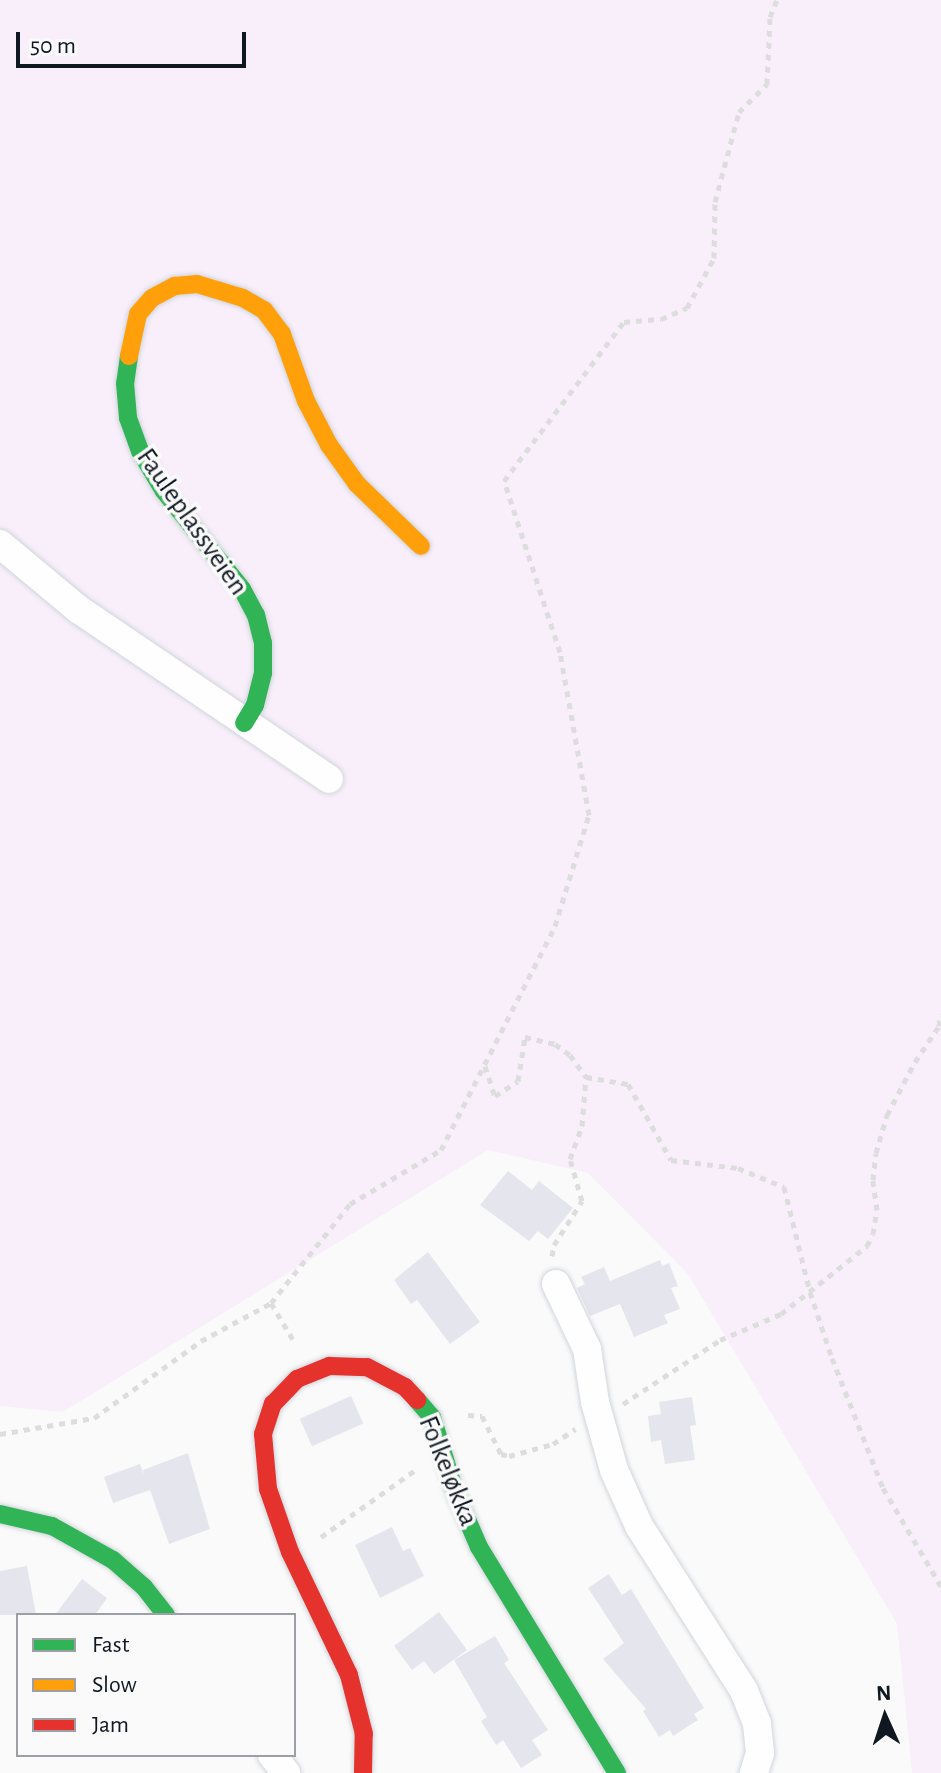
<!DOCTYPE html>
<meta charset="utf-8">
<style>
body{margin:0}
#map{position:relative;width:941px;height:1773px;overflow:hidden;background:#fafafa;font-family:"Alegreya Sans",sans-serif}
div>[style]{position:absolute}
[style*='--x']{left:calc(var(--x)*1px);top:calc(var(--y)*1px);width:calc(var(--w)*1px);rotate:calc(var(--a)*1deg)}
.green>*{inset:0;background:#f8effb}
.building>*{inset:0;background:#e5e5ed;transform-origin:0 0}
.path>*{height:5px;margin-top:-2.5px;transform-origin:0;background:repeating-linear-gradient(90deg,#ddddde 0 6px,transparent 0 12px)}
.roads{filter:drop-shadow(0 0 2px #d1d5db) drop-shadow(0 0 2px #d1d5db)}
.street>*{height:28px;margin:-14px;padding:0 14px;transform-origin:14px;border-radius:14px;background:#fefefe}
.fast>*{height:18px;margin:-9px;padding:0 9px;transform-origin:9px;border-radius:9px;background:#30b455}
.slow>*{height:18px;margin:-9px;padding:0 9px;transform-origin:9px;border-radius:9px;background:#ff9f0a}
.jam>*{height:18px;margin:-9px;padding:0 9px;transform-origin:9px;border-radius:9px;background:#e5322d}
span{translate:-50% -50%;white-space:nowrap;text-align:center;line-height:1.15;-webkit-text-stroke:7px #fafafa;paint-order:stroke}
.street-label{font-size:28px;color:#0f1721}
.legend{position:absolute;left:16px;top:1613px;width:280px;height:144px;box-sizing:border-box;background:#fafafa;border:2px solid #9c9fa3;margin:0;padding:10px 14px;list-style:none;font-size:24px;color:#0f1721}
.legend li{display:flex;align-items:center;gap:16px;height:40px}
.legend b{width:40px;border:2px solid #9c9fa3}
.north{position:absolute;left:845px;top:1677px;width:80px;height:80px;-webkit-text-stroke:6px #fafafa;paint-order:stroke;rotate:357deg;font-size:22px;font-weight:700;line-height:32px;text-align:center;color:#0f1721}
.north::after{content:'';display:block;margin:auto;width:28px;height:36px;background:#0f1721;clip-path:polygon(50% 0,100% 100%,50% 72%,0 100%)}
.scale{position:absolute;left:16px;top:32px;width:230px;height:36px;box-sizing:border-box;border:4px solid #0f1721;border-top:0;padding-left:10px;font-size:24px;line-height:28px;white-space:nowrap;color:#0f1721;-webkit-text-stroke:6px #fafafa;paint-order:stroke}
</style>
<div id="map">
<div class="green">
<i style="clip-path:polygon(0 0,941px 0,941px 1773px,912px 1773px,897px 1624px,688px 1274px,588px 1173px,488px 1150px,63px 1412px,0 1406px)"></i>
</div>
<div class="building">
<i style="clip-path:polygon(508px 1171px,532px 1190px,539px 1181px,573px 1208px,548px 1239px,538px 1231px,529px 1241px,480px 1205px)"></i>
<i style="clip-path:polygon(428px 1252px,480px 1322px,450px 1344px,417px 1300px,411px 1304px,394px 1280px)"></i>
<i style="clip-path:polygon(660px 1260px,662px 1266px,669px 1263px,678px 1286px,671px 1288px,680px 1309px,664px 1315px,668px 1323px,634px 1337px,620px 1304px,590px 1316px,577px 1288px,585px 1284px,581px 1277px,604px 1267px,610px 1281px)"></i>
<i style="left:351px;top:1396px;width:30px;height:56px;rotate:66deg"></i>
<i style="clip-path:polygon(692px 1397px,696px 1425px,690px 1426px,695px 1460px,665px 1464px,661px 1440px,651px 1442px,648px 1416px,661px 1414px,659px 1402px)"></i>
<i style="clip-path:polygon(188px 1453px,210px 1529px,169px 1544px,150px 1490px,113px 1503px,104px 1477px,140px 1464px,144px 1475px,143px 1470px)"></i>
<i style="clip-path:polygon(392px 1527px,403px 1551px,410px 1548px,424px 1576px,380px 1598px,355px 1545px)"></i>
<i style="clip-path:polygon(27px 1566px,36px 1615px,0 1615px,0 1571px)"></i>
<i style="clip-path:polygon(609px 1574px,622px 1595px,631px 1589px,704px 1708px,694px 1714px,698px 1720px,673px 1736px,670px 1730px,659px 1737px,643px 1711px,646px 1709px,603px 1659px,624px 1643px,588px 1588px)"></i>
<i style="clip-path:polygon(82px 1579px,107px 1598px,95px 1615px,55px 1615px)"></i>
<i style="clip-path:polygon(439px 1612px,467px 1650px,434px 1674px,424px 1661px,412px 1670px,394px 1646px)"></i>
<i style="clip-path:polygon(495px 1636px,509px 1660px,504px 1663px,548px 1730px,532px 1740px,542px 1755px,521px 1768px,503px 1740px,496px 1745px,481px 1721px,487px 1717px,454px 1660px)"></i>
</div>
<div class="path">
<i style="--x:485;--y:1066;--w:32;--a:72"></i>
<i style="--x:495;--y:1096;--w:27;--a:-33"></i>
<i style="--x:518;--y:1081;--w:45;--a:-81"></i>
<i style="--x:525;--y:1037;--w:31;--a:13"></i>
<i style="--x:555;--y:1044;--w:19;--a:36"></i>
<i style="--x:570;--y:1055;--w:27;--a:54"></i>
<i style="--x:586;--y:1077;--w:43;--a:9.5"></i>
<i style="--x:628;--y:1084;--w:87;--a:60.5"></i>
<i style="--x:671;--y:1160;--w:67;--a:6.8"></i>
<i style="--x:738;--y:1168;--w:50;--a:22.4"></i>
<i style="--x:784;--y:1187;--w:108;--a:76.1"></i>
<i style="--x:810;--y:1292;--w:70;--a:71.6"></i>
<i style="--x:832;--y:1358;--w:140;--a:68.6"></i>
<i style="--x:883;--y:1488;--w:114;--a:59.4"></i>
<i style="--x:552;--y:1256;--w:11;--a:-80"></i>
<i style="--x:554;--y:1245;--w:52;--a:-57.5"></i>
<i style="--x:582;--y:1201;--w:44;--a:-105.9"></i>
<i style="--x:570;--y:1159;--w:35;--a:-70"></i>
<i style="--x:582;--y:1126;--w:49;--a:-85.3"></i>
<i style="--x:271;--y:1303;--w:47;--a:59"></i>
<i style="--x:623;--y:1404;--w:116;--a:-33.4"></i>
<i style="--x:720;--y:1340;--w:66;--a:-23.1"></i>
<i style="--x:781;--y:1314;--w:110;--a:-38.3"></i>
<i style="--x:867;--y:1246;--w:13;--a:-63"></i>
<i style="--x:873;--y:1234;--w:24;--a:-81"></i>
<i style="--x:877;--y:1210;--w:30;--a:-98"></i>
<i style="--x:873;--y:1180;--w:27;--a:-84"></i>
<i style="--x:876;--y:1153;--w:40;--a:-74"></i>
<i style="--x:887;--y:1115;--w:60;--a:-62.2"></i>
<i style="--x:915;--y:1062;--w:43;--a:-56.3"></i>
<i style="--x:939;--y:1026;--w:12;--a:-81"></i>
<i style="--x:468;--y:1415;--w:14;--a:4"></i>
<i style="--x:482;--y:1416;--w:42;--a:63.4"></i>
<i style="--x:501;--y:1454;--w:8;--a:14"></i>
<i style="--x:509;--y:1456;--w:46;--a:-15.3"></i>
<i style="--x:553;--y:1444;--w:27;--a:-34"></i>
<i style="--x:0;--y:1434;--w:95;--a:-9.7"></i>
<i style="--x:94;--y:1418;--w:132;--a:-35.7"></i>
<i style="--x:201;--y:1341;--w:80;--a:-28.5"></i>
<i style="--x:271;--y:1303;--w:127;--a:-51.4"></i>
<i style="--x:350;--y:1204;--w:106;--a:-30.7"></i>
<i style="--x:441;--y:1150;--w:251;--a:-63"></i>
<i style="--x:555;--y:926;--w:116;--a:-73"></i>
<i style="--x:589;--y:815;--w:166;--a:-100.1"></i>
<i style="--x:560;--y:652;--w:180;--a:-108.1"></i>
<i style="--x:504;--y:481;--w:199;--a:-53"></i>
<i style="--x:624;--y:322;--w:37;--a:-5"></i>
<i style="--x:661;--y:319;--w:28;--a:-23"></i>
<i style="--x:687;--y:308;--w:57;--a:-61.6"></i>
<i style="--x:714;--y:258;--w:56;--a:-89"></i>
<i style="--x:715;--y:202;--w:93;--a:-75.1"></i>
<i style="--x:739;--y:112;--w:40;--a:-45"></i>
<i style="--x:767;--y:84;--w:67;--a:-87.4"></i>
<i style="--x:770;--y:17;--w:18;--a:-68"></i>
<i style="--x:321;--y:1537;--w:114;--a:-35.4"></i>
</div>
<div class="roads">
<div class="street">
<i style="--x:0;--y:544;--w:102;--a:39.8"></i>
<i style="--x:78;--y:609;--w:303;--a:34.1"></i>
<i style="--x:556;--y:1284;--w:72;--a:64.5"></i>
<i style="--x:587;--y:1349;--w:54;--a:81.4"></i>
<i style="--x:595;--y:1402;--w:71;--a:74.4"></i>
<i style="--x:614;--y:1470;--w:61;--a:65.9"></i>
<i style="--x:639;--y:1526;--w:196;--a:57.5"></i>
<i style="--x:744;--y:1691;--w:35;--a:68"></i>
<i style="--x:757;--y:1724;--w:29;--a:84"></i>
<i style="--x:760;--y:1753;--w:21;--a:107"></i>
<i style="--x:272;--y:1755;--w:23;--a:52"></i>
</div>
<div class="fast">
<i style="--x:129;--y:356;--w:27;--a:98"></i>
<i style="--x:125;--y:383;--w:35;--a:85"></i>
<i style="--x:128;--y:418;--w:35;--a:70"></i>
<i style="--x:140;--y:451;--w:47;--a:59"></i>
<i style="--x:164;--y:491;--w:125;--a:51.5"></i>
<i style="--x:242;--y:589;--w:30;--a:62"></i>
<i style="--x:256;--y:615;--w:29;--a:76"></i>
<i style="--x:263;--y:643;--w:30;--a:90"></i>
<i style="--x:263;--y:673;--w:33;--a:104"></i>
<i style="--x:255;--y:705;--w:21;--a:121"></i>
<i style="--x:417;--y:1400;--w:23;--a:49"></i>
<i style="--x:432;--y:1417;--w:75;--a:73"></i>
<i style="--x:454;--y:1489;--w:63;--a:66.7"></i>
<i style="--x:479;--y:1547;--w:265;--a:58.6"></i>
<i style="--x:0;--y:1514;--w:53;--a:13"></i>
<i style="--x:52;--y:1526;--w:70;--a:29.1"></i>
<i style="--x:113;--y:1560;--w:41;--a:41.1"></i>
<i style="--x:144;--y:1587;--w:36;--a:52"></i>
</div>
<div class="slow">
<i style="--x:129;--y:356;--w:43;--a:-77.9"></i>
<i style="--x:138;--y:314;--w:21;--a:-49"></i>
<i style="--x:152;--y:298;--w:26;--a:-28"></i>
<i style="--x:175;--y:286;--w:22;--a:-5"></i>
<i style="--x:197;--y:284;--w:48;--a:16.9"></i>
<i style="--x:243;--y:298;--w:24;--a:30"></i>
<i style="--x:264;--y:310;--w:30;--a:53"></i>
<i style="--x:282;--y:334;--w:71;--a:70.3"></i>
<i style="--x:306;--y:401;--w:50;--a:62.4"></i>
<i style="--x:329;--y:445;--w:48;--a:54.3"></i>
<i style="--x:357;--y:484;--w:89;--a:44.1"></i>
</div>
<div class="jam">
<i style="--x:363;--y:1773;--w:39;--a:-89"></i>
<i style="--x:364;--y:1734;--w:61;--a:-104.3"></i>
<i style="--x:349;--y:1675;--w:136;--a:-115.6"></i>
<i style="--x:290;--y:1552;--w:67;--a:-109.2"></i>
<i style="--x:268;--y:1489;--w:55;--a:-95.2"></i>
<i style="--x:263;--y:1434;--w:32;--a:-72"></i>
<i style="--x:273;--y:1404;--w:35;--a:-46"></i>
<i style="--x:297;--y:1379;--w:35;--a:-22"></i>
<i style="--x:330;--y:1366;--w:37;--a:2"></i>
<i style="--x:367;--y:1367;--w:43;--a:27.8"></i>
<i style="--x:405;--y:1387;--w:18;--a:47"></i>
</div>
</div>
<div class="street-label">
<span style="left:192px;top:522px;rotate:55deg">Fauleplassveien</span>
<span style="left:448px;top:1471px;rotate:68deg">Folkeløkka</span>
</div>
<ul class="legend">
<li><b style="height:10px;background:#30b455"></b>Fast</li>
<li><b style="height:10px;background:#ff9f0a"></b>Slow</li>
<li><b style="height:10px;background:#e5322d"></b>Jam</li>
</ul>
<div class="north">N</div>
<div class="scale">50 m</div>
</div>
